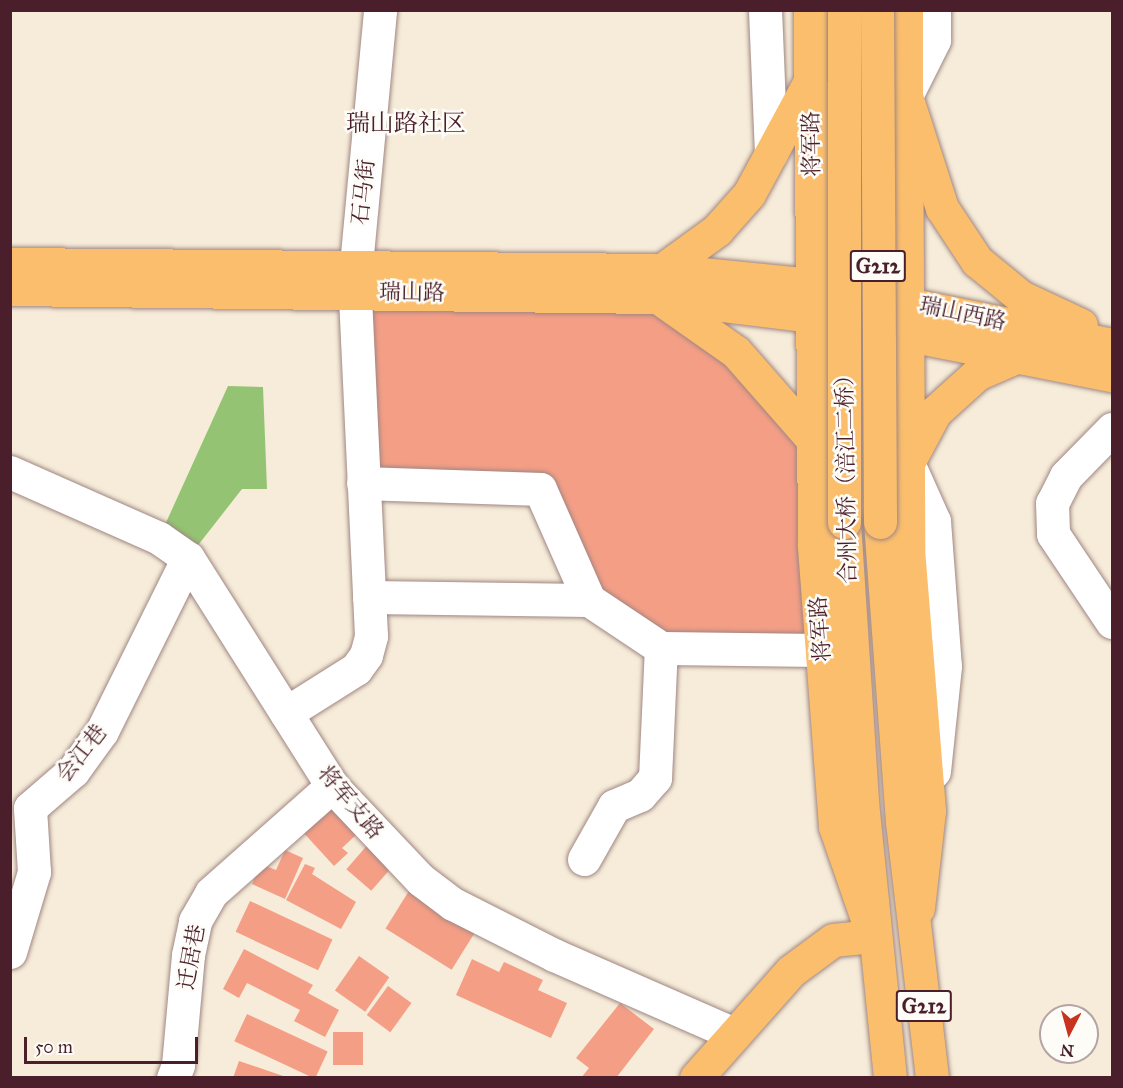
<!DOCTYPE html>
<meta charset="utf-8">
<style>
body{margin:0}
#map{position:relative;width:1123px;height:1088px;overflow:hidden;background:#f6ecd9;font-family:"IM FELL Great Primer","Noto Serif SC",serif}
div>[style]{position:absolute}
[style*='--x']{left:calc(var(--x)*1px);top:calc(var(--y)*1px);width:calc(var(--w)*1px);rotate:calc(var(--a)*1deg)}
.green>*{inset:0;background:#94c473}
.building>*{inset:0;background:#f49e86;transform-origin:0 0}
.roads{filter:drop-shadow(0 0 2px #a08682) drop-shadow(0 0 2px #a08682)}
.minor>*{height:33px;margin:-16.5px;padding:0 16.5px;transform-origin:16.5px;border-radius:16.5px;background:#fff}
.major>*{height:33px;margin:-16.5px;padding:0 16.5px;transform-origin:16.5px;border-radius:16.5px;background:#fabe6d}
.highway>*{height:33px;margin:-16.5px;padding:0 16.5px;transform-origin:16.5px;border-radius:16.5px;background:#fabe6d}
.bridges{filter:drop-shadow(0 0 2px #a08682) drop-shadow(0 0 2px #a08682)}
.highway-bridge>*{height:33px;margin:-16.5px;padding:0 16.5px;transform-origin:16.5px;border-radius:16.5px;background:#fabe6d}
span{translate:-50% -50%;white-space:nowrap;text-align:center;line-height:1.15;-webkit-text-stroke:5px #fdfcf7;paint-order:stroke}
.shield-label span{padding:2px 4px;background:#fdfcf7;border:2px solid;border-radius:4px;-webkit-text-stroke-width:0}
.shield-label{font-size:21px;color:#4a1f2b;font-weight:700}
.street-label{font-size:22px;color:#4a1f2b}
.neighbourhood-label{font-size:24px;color:#4a1f2b}
.frame{position:absolute;inset:0;border:12px solid #4a1f2b;pointer-events:none}
.north{position:absolute;left:1039px;top:1004px;width:60px;height:60px;box-sizing:border-box;background:#fdfcf7;border:2px solid #b5a4a5;border-radius:50%;rotate:186deg;font-size:16px;font-weight:700;line-height:24px;text-align:center;color:#4a1f2b}
.north::after{content:'';display:block;margin:auto;width:21px;height:27px;background:#c8321e;clip-path:polygon(50% 0,100% 100%,50% 72%,0 100%)}
.scale{position:absolute;left:24px;top:1037px;width:174px;height:27px;box-sizing:border-box;border:3px solid #4a1f2b;border-top:0;padding-left:8px;font-size:18px;line-height:21px;white-space:nowrap;color:#4a1f2b;-webkit-text-stroke:4px #fdfcf7;paint-order:stroke}
</style>
<div id="map">
<div class="green">
<i style="clip-path:polygon(228px 386px,263px 387px,267px 489px,242px 489px,188px 558px,159px 538px)"></i>
</div>
<div class="building">
<i style="clip-path:polygon(355px 291px,658px 297px,813px 440px,822px 650px,661px 648px,589px 600px,540px 489px,363px 483px)"></i>
<i style="clip-path:polygon(330px 805px,357px 834px,342px 848px,348px 853px,334px 866px,301px 830px)"></i>
<i style="left:370px;top:842px;width:33px;height:36px;rotate:41deg"></i>
<i style="clip-path:polygon(285px 850px,303px 858px,285px 899px,252px 884px,261px 864px,276px 870px)"></i>
<i style="clip-path:polygon(305px 864px,315px 868px,312px 874px,356px 902px,341px 929px,286px 900px)"></i>
<i style="left:412px;top:886px;width:78px;height:50px;rotate:32deg"></i>
<i style="left:250px;top:901px;width:91px;height:34px;rotate:25deg"></i>
<i style="clip-path:polygon(244px 949px,313px 985px,308px 993px,339px 1010px,325px 1037px,294px 1021px,300px 1010px,247px 983px,239px 998px,223px 989px)"></i>
<i style="left:359px;top:956px;width:37px;height:42px;rotate:35deg"></i>
<i style="clip-path:polygon(472px 959px,499px 972px,504px 962px,543px 980px,538px 990px,567px 1003px,551px 1038px,456px 995px)"></i>
<i style="left:388px;top:986px;width:29px;height:36px;rotate:36deg"></i>
<i style="clip-path:polygon(620px 1003px,654px 1029px,616px 1078px,581px 1078px,589px 1068px,576px 1058px)"></i>
<i style="left:247px;top:1014px;width:89px;height:30px;rotate:25deg"></i>
<i style="left:333px;top:1032px;width:30px;height:33px"></i>
<i style="clip-path:polygon(239px 1061px,286px 1077px,286px 1078px,233px 1078px)"></i>
</div>
<div class="roads">
<div class="minor">
<i style="--x:765;--y:10;--w:143;--a:87.6"></i>
<i style="--x:906;--y:96;--w:63;--a:-63.4"></i>
<i style="--x:934;--y:40;--w:30;--a:-90"></i>
<i style="--x:356;--y:265;--w:256;--a:-84.6"></i>
<i style="--x:1112;--y:429;--w:66;--a:134.4"></i>
<i style="--x:1066;--y:476;--w:30;--a:117"></i>
<i style="--x:1052;--y:503;--w:31;--a:88"></i>
<i style="--x:1053;--y:534;--w:106;--a:56.2"></i>
<i style="--x:908;--y:463;--w:64;--a:65.9"></i>
<i style="--x:934;--y:521;--w:145;--a:85.7"></i>
<i style="--x:945;--y:666;--w:106;--a:96"></i>
<i style="--x:10;--y:472;--w:163;--a:23.9"></i>
<i style="--x:159;--y:538;--w:35;--a:35"></i>
<i style="--x:188;--y:558;--w:270;--a:57.7"></i>
<i style="--x:332;--y:786;--w:129;--a:46.6"></i>
<i style="--x:421;--y:880;--w:40;--a:37"></i>
<i style="--x:453;--y:904;--w:113;--a:26.8"></i>
<i style="--x:554;--y:955;--w:197;--a:23.7"></i>
<i style="--x:363;--y:483;--w:177;--a:1.9"></i>
<i style="--x:540;--y:489;--w:121;--a:66.2"></i>
<i style="--x:589;--y:600;--w:87;--a:33.7"></i>
<i style="--x:661;--y:648;--w:161;--a:0.7"></i>
<i style="--x:369;--y:597;--w:220;--a:0.8"></i>
<i style="--x:286;--y:713;--w:83;--a:-32.2"></i>
<i style="--x:356;--y:669;--w:17;--a:-54"></i>
<i style="--x:366;--y:655;--w:20;--a:-75"></i>
<i style="--x:371;--y:636;--w:345;--a:-92.7"></i>
<i style="--x:584;--y:859;--w:61;--a:-60.5"></i>
<i style="--x:614;--y:806;--w:28;--a:-23"></i>
<i style="--x:640;--y:795;--w:23;--a:-49"></i>
<i style="--x:655;--y:778;--w:130;--a:-87.4"></i>
<i style="--x:10;--y:952;--w:84;--a:-73.3"></i>
<i style="--x:34;--y:872;--w:64;--a:-93.6"></i>
<i style="--x:30;--y:808;--w:57;--a:-40.7"></i>
<i style="--x:73;--y:771;--w:49;--a:-54.1"></i>
<i style="--x:102;--y:731;--w:193;--a:-63.6"></i>
<i style="--x:173;--y:1078;--w:14;--a:-69"></i>
<i style="--x:178;--y:1065;--w:110;--a:-84.8"></i>
<i style="--x:188;--y:955;--w:35;--a:-78"></i>
<i style="--x:195;--y:921;--w:32;--a:-60"></i>
<i style="--x:211;--y:893;--w:162;--a:-41.5"></i>
</div>
<div class="major">
<i style="--x:906;--y:10;--w:86;--a:90"></i>
<i style="--x:906;--y:96;--w:118;--a:72.2"></i>
<i style="--x:942;--y:208;--w:64;--a:56.6"></i>
<i style="--x:977;--y:261;--w:57;--a:39.3"></i>
<i style="--x:1021;--y:297;--w:66;--a:25"></i>
<i style="--x:906;--y:96;--w:453;--a:89.7"></i>
<i style="--x:908;--y:549;--w:263;--a:85.4"></i>
<i style="--x:929;--y:811;--w:98;--a:96.5"></i>
<i style="--x:10;--y:264;--w:652;--a:0.53"></i>
<i style="--x:662;--y:270;--w:151;--a:5.7"></i>
<i style="--x:812;--y:285;--w:306;--a:11.3"></i>
<i style="--x:662;--y:270;--w:68;--a:-36"></i>
<i style="--x:717;--y:230;--w:48;--a:-48.4"></i>
<i style="--x:749;--y:194;--w:126;--a:-61.6"></i>
<i style="--x:10;--y:289;--w:648;--a:0.71"></i>
<i style="--x:658;--y:297;--w:156;--a:7"></i>
<i style="--x:813;--y:316;--w:305;--a:11.2"></i>
<i style="--x:662;--y:300;--w:90;--a:35.1"></i>
<i style="--x:736;--y:352;--w:117;--a:48.8"></i>
<i style="--x:910;--y:459;--w:53;--a:-62"></i>
<i style="--x:935;--y:412;--w:57;--a:-42.1"></i>
<i style="--x:977;--y:374;--w:47;--a:-23.8"></i>
<i style="--x:696;--y:1078;--w:143;--a:-48.4"></i>
<i style="--x:791;--y:971;--w:52;--a:-36.4"></i>
<i style="--x:833;--y:940;--w:40;--a:-5.7"></i>
<i style="--x:873;--y:936;--w:116;--a:-109.1"></i>
<i style="--x:835;--y:826;--w:281;--a:-94.3"></i>
<i style="--x:814;--y:546;--w:536;--a:-90.43"></i>
</div>
<div class="highway">
<i style="--x:844;--y:522;--w:281;--a:86.3"></i>
<i style="--x:862;--y:802;--w:277;--a:84.2"></i>
<i style="--x:880;--y:522;--w:301;--a:85.8"></i>
<i style="--x:902;--y:822;--w:258;--a:83.3"></i>
</div>
</div>
<div class="bridges">
<div class="highway-bridge">
<i style="--x:844;--y:10;--w:512;--a:90"></i>
<i style="--x:877;--y:10;--w:512;--a:89.66"></i>
</div>
</div>
<div class="shield-label">
<span style="left:878px;top:266px">G212</span>
<span style="left:924px;top:1006px">G212</span>
</div>
<div class="street-label">
<span style="left:811px;top:144px;rotate:-91deg">将军路</span>
<span style="left:363px;top:192px;rotate:-84deg">石马街</span>
<span style="left:412px;top:292px;rotate:1deg">瑞山路</span>
<span style="left:963px;top:313px;rotate:12deg">瑞山西路</span>
<span style="left:846px;top:474px;rotate:-91deg">合州大桥（涪江二桥）</span>
<span style="left:820px;top:629px;rotate:-94deg">将军路</span>
<span style="left:81px;top:753px;rotate:-52deg">会江巷</span>
<span style="left:351px;top:802px;rotate:50deg">将军支路</span>
<span style="left:191px;top:957px;rotate:-80deg">迁居巷</span>
</div>
<div class="neighbourhood-label">
<span style="left:406px;top:124px">瑞山路社区</span>
</div>
<div class="frame"></div>
<div class="north">N</div>
<div class="scale">50 m</div>
</div>
